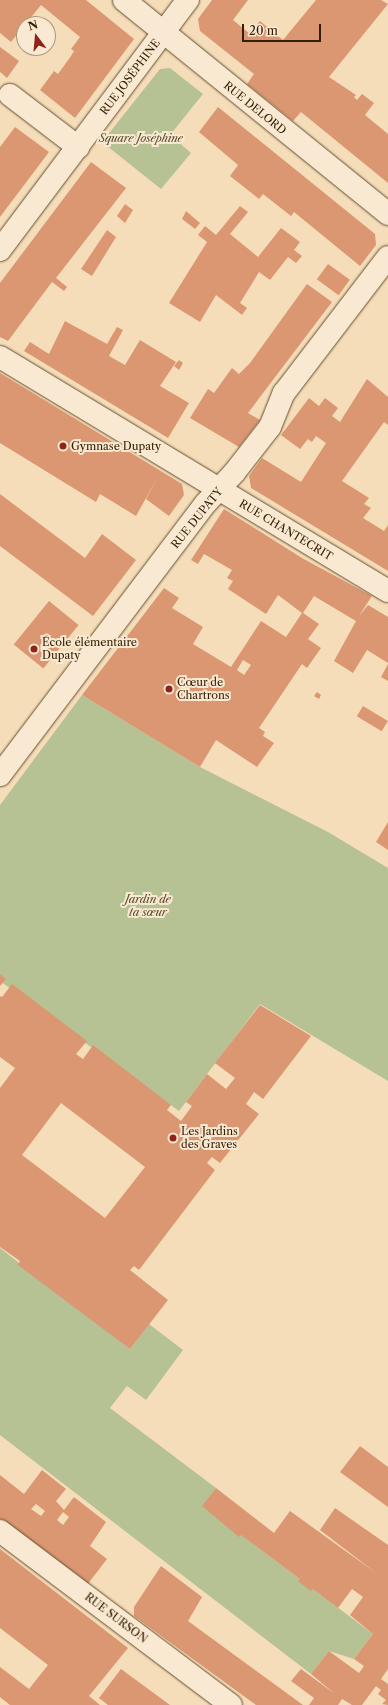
<!DOCTYPE html>
<meta charset="utf-8">
<style>
body{margin:0}
#map{position:relative;width:388px;height:1705px;overflow:hidden;background:#f6ddb9;font-family:"Libre Caslon Text",serif}
div>[style]{position:absolute}
[style*='--x']{left:calc(var(--x)*1px);top:calc(var(--y)*1px);width:calc(var(--w)*1px);rotate:calc(var(--a)*1deg)}
.green>*{inset:0;background:#b6c294}
.building>*{inset:0;background:#db9672;transform-origin:0 0}
.roads{filter:drop-shadow(0 0 1px #644e2e) drop-shadow(0 0 1px #644e2e)}
.minor>*{height:22px;margin:-11px;padding:0 11px;transform-origin:11px;border-radius:11px;background:#f9e9d2}
.dots>*{width:11px;height:11px;translate:-50% -50%;box-sizing:border-box;border:2px solid #f9e9d2;border-radius:50%}
span{translate:-50% -50%;white-space:nowrap;text-align:center;line-height:1.15;-webkit-text-stroke:4px #f9e9d2;paint-order:stroke}
.street-label{font-size:11px;color:#331e00}
.park-label{font-size:11px;color:#5a4f2c;font-style:italic}
.poi-label{font-size:11px;color:#331e00}
.left{translate:0 -50%;text-align:left}
.north{position:absolute;left:16px;top:16px;width:40px;height:40px;box-sizing:border-box;background:#f9e9d2;border:1px solid #aa987e;border-radius:50%;rotate:344deg;font-size:11px;font-weight:700;line-height:16px;text-align:center;color:#331e00}
.north::after{content:'';display:block;margin:auto;width:14px;height:18px;background:#8f2418;clip-path:polygon(50% 0,100% 100%,50% 72%,0 100%)}
.scale{position:absolute;left:242px;top:24px;width:79px;height:18px;box-sizing:border-box;border:2px solid #331e00;border-top:0;padding-left:5px;font-size:12px;line-height:14px;white-space:nowrap;color:#331e00;-webkit-text-stroke:3px #f9e9d2;paint-order:stroke}
</style>
<div id="map">
<div class="green">
<i style="clip-path:polygon(170px 68px,203px 94px,170px 135px,191px 153px,161px 189px,102px 142px,160px 69px)"></i>
<i style="clip-path:polygon(82px 695px,200px 767px,328px 832px,388px 868px,388px 1081px,260px 1004px,179px 1111px,0 981px,0 805px)"></i>
<i style="clip-path:polygon(0 1248px,130px 1349px,149px 1324px,183px 1350px,146px 1400px,127px 1386px,110px 1408px,216px 1488px,203px 1506px,373px 1634px,354px 1659px,329px 1651px,311px 1674px,0 1435px)"></i>
</div>
<div class="building">
<i style="clip-path:polygon(0 0,86px 0,134px 39px,75px 118px,40px 90px,54px 71px,58px 74px,71px 56px,74px 51px,71px 49px,80px 37px,41px 5px,11px 42px,0 33px)"></i>
<i style="clip-path:polygon(212px 0,248px 0,233px 20px,250px 34px,260px 21px,283px 40px,316px 0,381px 0,388px 4px,329px 77px,356px 95px,354px 97px,357px 100px,362px 94px,374px 103px,365px 115px,388px 134px,388px 183px,301px 112px,293px 121px,247px 84px,254px 74px,200px 31px,198px 19px)"></i>
<i style="clip-path:polygon(0 47px,19px 61px,7px 78px,0 72px)"></i>
<i style="clip-path:polygon(218px 107px,375px 234px,376px 245px,360px 266px,294px 212px,291px 216px,263px 194px,259px 199px,230px 176px,238px 165px,199px 132px)"></i>
<i style="clip-path:polygon(15px 127px,49px 152px,0 217px,0 147px)"></i>
<i style="clip-path:polygon(91px 162px,126px 188px,56px 278px,67px 287px,64px 291px,52px 282px,8px 341px,0 337px,0 283px)"></i>
<i style="clip-path:polygon(125px 204px,133px 210px,125px 223px,117px 216px)"></i>
<i style="clip-path:polygon(240px 206px,248px 212px,230px 234px,258px 257px,281px 228px,300px 242px,294px 250px,302px 256px,296px 263px,288px 257px,270px 280px,259px 272px,240px 303px,247px 308px,242px 315px,216px 295px,200px 322px,169px 303px,207px 242px,198px 235px,205px 226px,216px 235px)"></i>
<i style="clip-path:polygon(186px 211px,200px 223px,195px 229px,182px 219px)"></i>
<i style="clip-path:polygon(107px 230px,116px 237px,92px 276px,81px 269px)"></i>
<i style="left:328px;top:264px;width:27px;height:19px;rotate:36deg"></i>
<i style="clip-path:polygon(307px 284px,332px 302px,248px 413px,260px 420px,239px 447px,190px 418px,208px 389px,214px 393px,232px 368px,239px 374px,250px 363px)"></i>
<i style="clip-path:polygon(65px 321px,107px 344px,117px 327px,123px 330px,109px 356px,125px 365px,140px 340px,176px 362px,160px 386px,189px 403px,168px 438px,24px 351px,30px 342px,49px 354px)"></i>
<i style="clip-path:polygon(179px 360px,183px 363px,179px 370px,174px 366px)"></i>
<i style="clip-path:polygon(0 373px,182px 484px,184px 495px,169px 516px,146px 499px,160px 473px,136px 516px,100px 494px,96px 502px,0 443px)"></i>
<i style="clip-path:polygon(367px 379px,388px 397px,388px 425px,384px 422px,342px 481px,369px 498px,364px 504px,371px 508px,363px 518px,384px 531px,388px 525px,388px 571px,251px 488px,249px 476px,262px 458px,301px 482px,326px 443px,316px 436px,312px 442px,308px 439px,300px 449px,281px 435px,309px 398px,319px 406px,325px 398px,338px 408px,332px 416px,340px 422px)"></i>
<i style="clip-path:polygon(0 494px,85px 558px,102px 534px,136px 560px,93px 616px,0 546px)"></i>
<i style="clip-path:polygon(evenodd,224px 509px,302px 558px,372px 596px,359px 616px,368px 605px,388px 617px,388px 663px,367px 650px,353px 673px,334px 661px,356px 621px,314px 596px,303px 613px,319px 624px,308px 639px,321px 648px,307px 668px,302px 664px,259px 728px,265px 732px,263px 736px,274px 743px,257px 767px,216px 740px,200px 767px,82px 695px,164px 588px,179px 598px,172px 608px,203px 627px,193px 644px,231px 667px,261px 621px,286px 637px,302px 613px,278px 595px,266px 614px,228px 589px,233px 581px,227px 578px,232px 570px,204px 554px,198px 564px,191px 560px,224px 509px,243px 660px,251px 665px,244px 675px,237px 670px,243px 660px)"></i>
<i style="left:49px;top:601px;width:38px;height:56px;rotate:39deg"></i>
<i style="clip-path:polygon(388px 664px,388px 681px,381px 677px)"></i>
<i style="clip-path:polygon(317px 692px,321px 695px,319px 699px,314px 696px)"></i>
<i style="left:363px;top:706px;width:29px;height:12px;rotate:31deg"></i>
<i style="clip-path:polygon(388px 822px,388px 850px,376px 842px)"></i>
<i style="clip-path:polygon(0 974px,6px 979px,0 986px)"></i>
<i style="clip-path:polygon(evenodd,12px 984px,87px 1041px,76px 1054px,83px 1059px,93px 1045px,171px 1105px,167px 1110px,181px 1121px,192px 1106px,186px 1102px,207px 1074px,226px 1089px,235px 1078px,215px 1063px,260px 1005px,311px 1036px,263px 1099px,254px 1092px,246px 1104px,259px 1114px,220px 1163px,212px 1157px,207px 1163px,215px 1170px,139px 1270px,134px 1266px,130px 1270px,168px 1300px,130px 1349px,18px 1265px,20px 1261px,0 1247px,0 1088px,15px 1068px,0 1057px,0 996px,2px 997px,12px 984px,61px 1103px,145px 1167px,105px 1218px,22px 1155px,61px 1103px)"></i>
<i style="clip-path:polygon(360px 1446px,388px 1467px,388px 1507px,340px 1472px)"></i>
<i style="clip-path:polygon(evenodd,42px 1470px,66px 1489px,56px 1501px,64px 1510px,74px 1497px,106px 1522px,90px 1546px,107px 1559px,87px 1585px,0 1519px,0 1475px,24px 1494px,42px 1470px,36px 1504px,45px 1511px,41px 1516px,31px 1509px,36px 1504px,42px 1470px,63px 1512px,69px 1517px,63px 1525px,57px 1520px,63px 1512px)"></i>
<i style="clip-path:polygon(216px 1488px,274px 1533px,290px 1511px,376px 1573px,320px 1530px,335px 1508px,388px 1545px,388px 1669px,381px 1679px,388px 1684px,388px 1705px,382px 1704px,386px 1700px,378px 1694px,381px 1690px,376px 1686px,362px 1705px,352px 1705px,342px 1699px,338px 1705px,309px 1705px,314px 1698px,291px 1681px,301px 1669px,335px 1694px,311px 1674px,329px 1651px,359px 1673px,364px 1666px,354px 1659px,373px 1634px,350px 1615px,363px 1597px,352px 1589px,338px 1608px,313px 1589px,311px 1591px,298px 1581px,300px 1579px,241px 1535px,239px 1537px,202px 1506px)"></i>
<i style="clip-path:polygon(0 1549px,128px 1648px,89px 1696px,100px 1705px,10px 1705px,0 1697px,0 1667px,29px 1689px,48px 1665px,0 1628px)"></i>
<i style="clip-path:polygon(161px 1566px,202px 1597px,188px 1621px,303px 1705px,256px 1705px,134px 1616px,134px 1607px)"></i>
<i style="clip-path:polygon(121px 1669px,170px 1705px,108px 1705px,99px 1698px)"></i>
</div>
<div class="roads">
<div class="minor">
<i style="--x:124;--y:0;--w:340;--a:39"></i>
<i style="--x:10;--y:95;--w:86;--a:37.4"></i>
<i style="--x:0;--y:250;--w:313;--a:-53.1"></i>
<i style="--x:0;--y:357;--w:453;--a:31.1"></i>
<i style="--x:0;--y:775;--w:341;--a:-52.9"></i>
<i style="--x:206;--y:503;--w:41;--a:-47"></i>
<i style="--x:234;--y:473;--w:58;--a:-52"></i>
<i style="--x:270;--y:427;--w:37;--a:-68"></i>
<i style="--x:284;--y:393;--w:171;--a:-52.6"></i>
<i style="--x:0;--y:1531;--w:289;--a:37"></i>
</div>
</div>
<div class="dots">
<i style="left:63px;top:446px;background:#8f2418"></i>
<i style="left:34px;top:649px;background:#8f2418"></i>
<i style="left:169px;top:689px;background:#8f2418"></i>
<i style="left:173px;top:1138px;background:#8f2418"></i>
</div>
<div class="street-label">
<span style="left:130px;top:77px;rotate:-53deg">RUE JOSÉPHINE</span>
<span style="left:255px;top:108px;rotate:39deg">RUE DELORD</span>
<span style="left:197px;top:518px;rotate:-51deg">RUE DUPATY</span>
<span style="left:286px;top:530px;rotate:31deg">RUE CHANTECRIT</span>
<span style="left:116px;top:1618px;rotate:37deg">RUE SURSON</span>
</div>
<div class="park-label">
<span style="left:141px;top:138px">Square Joséphine</span>
<span style="left:148px;top:906px">Jardin de<br>ta sœur</span>
</div>
<div class="poi-label">
<span class="left" style="left:71px;top:446px">Gymnase Dupaty</span>
<span class="left" style="left:42px;top:649px">École élémentaire<br>Dupaty</span>
<span class="left" style="left:177px;top:689px">Cœur de<br>Chartrons</span>
<span class="left" style="left:181px;top:1138px">Les Jardins<br>des Graves</span>
</div>
<div class="north">N</div>
<div class="scale">20 m</div>
</div>
